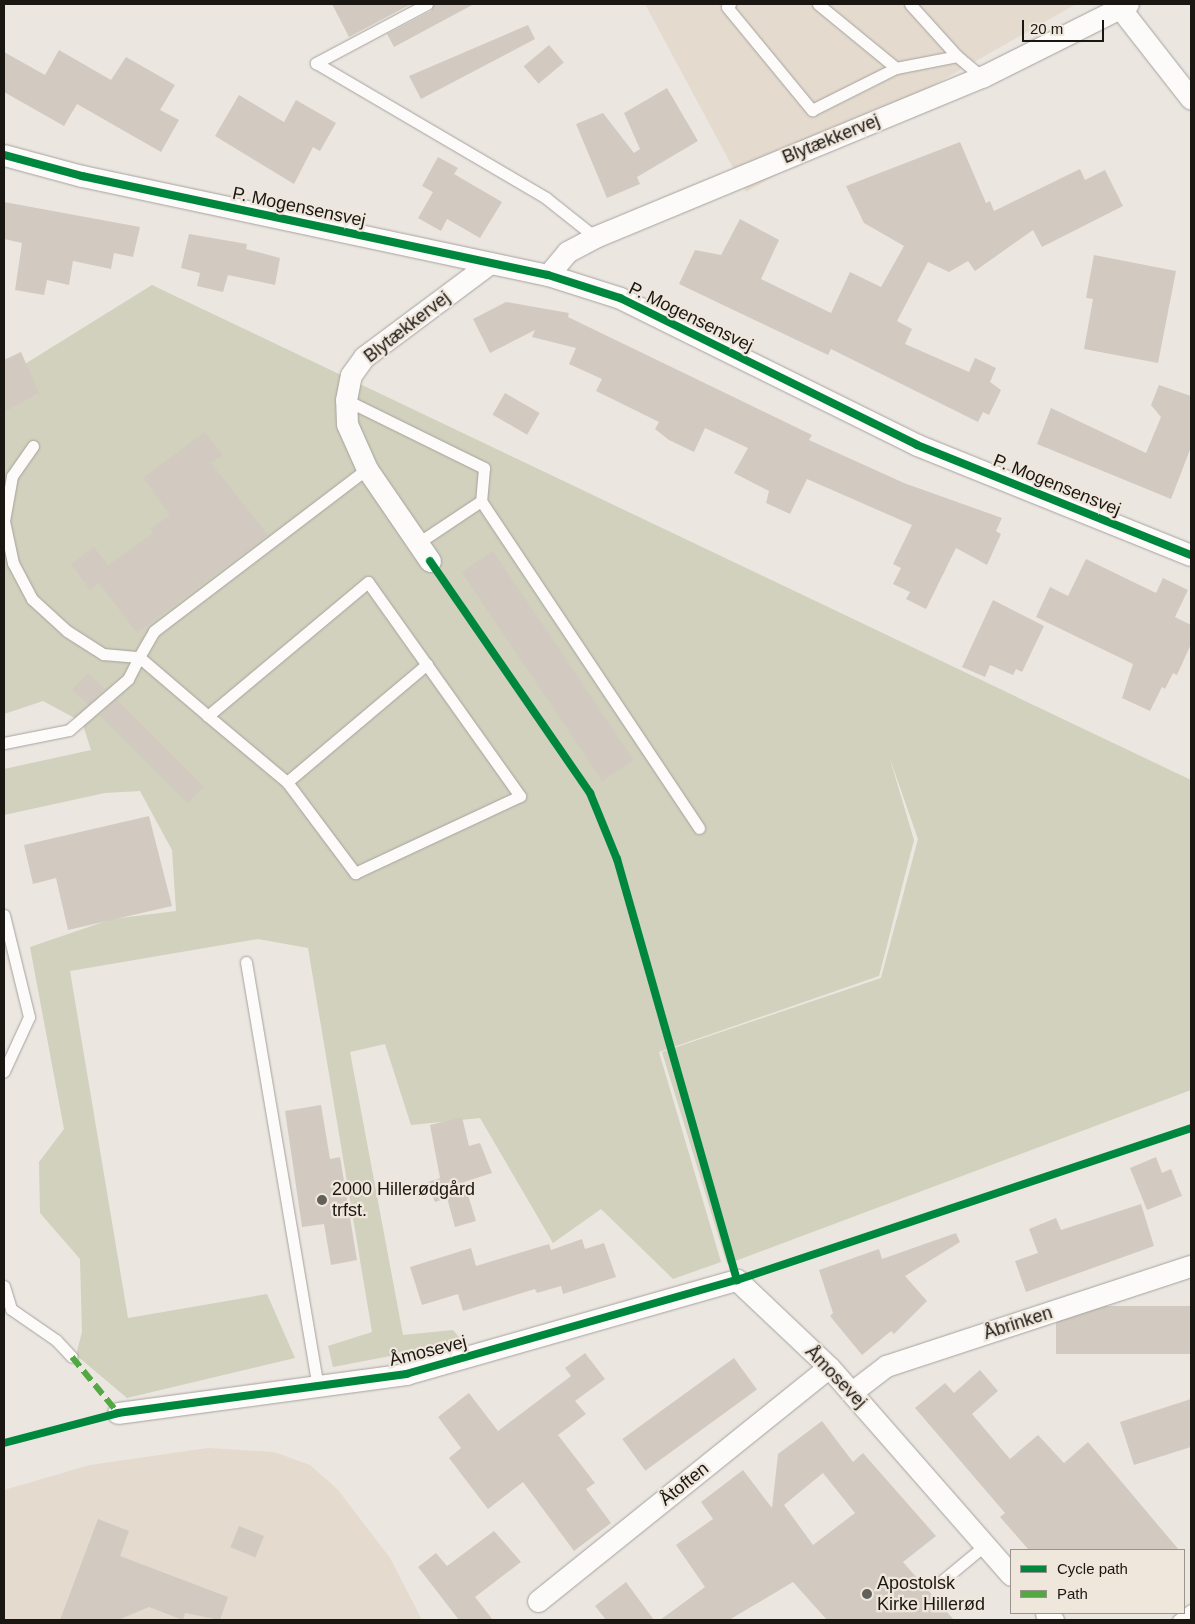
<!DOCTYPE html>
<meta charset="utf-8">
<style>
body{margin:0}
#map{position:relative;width:1195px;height:1624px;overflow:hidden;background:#ebe6e0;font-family:Arial,sans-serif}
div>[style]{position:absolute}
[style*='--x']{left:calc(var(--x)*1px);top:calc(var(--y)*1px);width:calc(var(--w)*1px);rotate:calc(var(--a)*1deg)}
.built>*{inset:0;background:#e4dace}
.green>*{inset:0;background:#d1d1bd}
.building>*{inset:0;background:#d2cac1;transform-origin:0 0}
.roads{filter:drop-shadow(0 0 1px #a6a29e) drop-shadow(0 0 1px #a6a29e)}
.service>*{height:11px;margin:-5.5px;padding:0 5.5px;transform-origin:5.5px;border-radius:5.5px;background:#fcfbfa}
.minor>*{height:21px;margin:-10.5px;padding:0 10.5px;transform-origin:10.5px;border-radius:10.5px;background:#fcfbfa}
.quiet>*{height:6px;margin-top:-3px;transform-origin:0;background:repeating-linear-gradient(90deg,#52a942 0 12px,transparent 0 18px)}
.cycleway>*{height:8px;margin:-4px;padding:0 4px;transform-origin:4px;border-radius:4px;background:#00873e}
.dots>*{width:14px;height:14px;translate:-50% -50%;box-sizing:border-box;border:2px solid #efe6dc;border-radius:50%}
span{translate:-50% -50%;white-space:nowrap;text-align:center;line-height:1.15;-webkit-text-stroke:4.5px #efe6dc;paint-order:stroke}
.street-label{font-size:18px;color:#1a1713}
.poi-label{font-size:18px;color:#1a1713}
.left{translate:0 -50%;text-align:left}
.frame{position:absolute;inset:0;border:5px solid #1a1713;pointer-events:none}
.legend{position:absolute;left:1010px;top:1549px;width:175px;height:65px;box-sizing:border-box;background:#efe6dc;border:1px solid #9a938c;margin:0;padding:6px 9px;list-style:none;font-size:15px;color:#1a1713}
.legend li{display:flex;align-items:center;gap:10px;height:25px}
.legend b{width:25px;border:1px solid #9a938c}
.scale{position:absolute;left:1022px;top:20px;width:82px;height:22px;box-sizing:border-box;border:2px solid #1a1713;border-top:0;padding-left:6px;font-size:15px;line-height:18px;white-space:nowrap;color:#1a1713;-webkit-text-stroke:4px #efe6dc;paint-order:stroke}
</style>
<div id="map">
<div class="built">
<i style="clip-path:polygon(645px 4px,1076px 4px,746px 192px)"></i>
<i style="clip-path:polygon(208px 1448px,274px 1452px,310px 1465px,338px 1490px,390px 1558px,422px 1620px,4px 1620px,4px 1490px,90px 1465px)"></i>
</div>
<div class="green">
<i style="clip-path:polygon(152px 285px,1191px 780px,1191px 1090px,727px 1264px,662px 1052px,881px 978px,918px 839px,889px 756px,914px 840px,879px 976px,659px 1052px,721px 1262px,673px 1279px,601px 1209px,553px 1243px,480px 1118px,411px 1125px,385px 1044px,350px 1052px,403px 1335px,453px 1330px,463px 1342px,333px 1367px,328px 1346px,372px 1332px,308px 948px,258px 939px,70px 971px,128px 1318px,267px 1294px,295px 1358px,127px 1398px,76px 1355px,82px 1332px,80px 1259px,40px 1213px,39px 1162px,64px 1129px,30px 947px,112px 919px,176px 911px,172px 850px,140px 791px,105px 793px,4px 815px,4px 769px,91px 750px,82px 722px,43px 701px,4px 714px,4px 377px)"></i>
</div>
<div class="building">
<i style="clip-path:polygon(332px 4px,411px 4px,349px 37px)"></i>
<i style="clip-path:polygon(434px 4px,474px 4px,394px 47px,387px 34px,431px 11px)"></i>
<i style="clip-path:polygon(528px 25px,535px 39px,421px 99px,409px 76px)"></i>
<i style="left:549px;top:45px;width:23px;height:33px;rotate:50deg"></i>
<i style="clip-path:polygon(59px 50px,111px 80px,126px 57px,175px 85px,160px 110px,179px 120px,161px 152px,77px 104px,64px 126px,4px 92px,4px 52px,45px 75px)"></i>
<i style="clip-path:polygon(667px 88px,698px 141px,637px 177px,640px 184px,607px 198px,576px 124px,603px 113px,634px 153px,640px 149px,624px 113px)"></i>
<i style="clip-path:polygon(239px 95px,284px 122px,296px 100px,336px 123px,320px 151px,313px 147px,294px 184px,215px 136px)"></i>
<i style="clip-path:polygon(960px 142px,986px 203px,990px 201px,994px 211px,1080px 169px,1085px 180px,1105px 170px,1123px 206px,1042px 247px,1033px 230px,975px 271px,968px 261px,949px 272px,928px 262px,897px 321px,912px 329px,905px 344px,969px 372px,975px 358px,996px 368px,990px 382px,1001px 390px,989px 415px,983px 412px,978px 422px,831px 349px,828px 355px,679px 284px,695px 250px,721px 255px,740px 219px,779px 240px,761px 279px,831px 313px,850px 272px,881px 287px,904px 246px,864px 223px,846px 186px)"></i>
<i style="clip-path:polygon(438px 157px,458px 168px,454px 174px,502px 202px,480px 238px,447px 219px,441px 231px,418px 218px,433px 192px,422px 186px)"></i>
<i style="clip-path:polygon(4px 202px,140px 227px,133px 257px,114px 253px,111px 269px,73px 261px,69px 285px,47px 280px,44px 295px,15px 290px,22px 243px,4px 239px)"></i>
<i style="clip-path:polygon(189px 234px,247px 244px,246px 249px,280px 258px,275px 285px,228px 275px,223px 292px,197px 286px,200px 273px,181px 268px)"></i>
<i style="clip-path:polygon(1094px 255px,1176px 271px,1158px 363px,1084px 349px,1093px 299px,1086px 298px)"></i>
<i style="clip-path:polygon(506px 302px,569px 313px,568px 317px,812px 435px,809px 440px,904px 483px,1002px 518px,996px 531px,1001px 534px,987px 565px,956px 548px,926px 609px,906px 599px,910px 592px,893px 584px,901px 568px,893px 564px,912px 525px,807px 479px,790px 514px,766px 503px,769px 491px,734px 473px,748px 448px,705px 428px,694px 452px,669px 440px,655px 429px,659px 422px,596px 391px,602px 379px,569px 364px,576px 348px,532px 337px,535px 330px,490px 353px,473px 319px)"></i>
<i style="clip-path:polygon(21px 352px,39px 393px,4px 412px,4px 360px)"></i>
<i style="clip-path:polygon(1159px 385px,1191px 396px,1191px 447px,1171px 499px,1037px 444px,1051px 408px,1146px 453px,1161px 417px,1151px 405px)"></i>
<i style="left:505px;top:393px;width:40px;height:25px;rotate:30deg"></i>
<i style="clip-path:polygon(205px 432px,223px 455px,211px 463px,268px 535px,137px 633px,99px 583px,90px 590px,71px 564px,94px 547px,108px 565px,153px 533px,150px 529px,170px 515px,143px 478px)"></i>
<i style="left:493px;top:551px;width:252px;height:38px;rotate:56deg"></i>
<i style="clip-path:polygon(1086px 559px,1156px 593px,1163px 578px,1188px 590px,1175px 617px,1191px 625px,1191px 644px,1177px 675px,1173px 673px,1165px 689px,1162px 687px,1150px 711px,1122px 698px,1133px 664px,1036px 617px,1050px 587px,1068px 596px)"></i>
<i style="clip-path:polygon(993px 600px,1044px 626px,1022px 672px,1016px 669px,1013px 675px,990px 665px,985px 677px,962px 667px)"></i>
<i style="left:88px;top:673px;width:23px;height:23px;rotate:43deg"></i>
<i style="left:116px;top:699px;width:124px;height:23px;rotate:45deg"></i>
<i style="clip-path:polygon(149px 816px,172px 906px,68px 930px,56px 878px,33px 884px,24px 845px)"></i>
<i style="clip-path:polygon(321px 1105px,330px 1159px,340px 1157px,357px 1260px,331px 1265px,324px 1224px,302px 1227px,285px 1111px)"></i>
<i style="clip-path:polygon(462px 1117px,469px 1146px,480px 1143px,492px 1173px,464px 1182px,476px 1221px,455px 1227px,447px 1198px,435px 1202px,428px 1182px,440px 1178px,430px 1125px)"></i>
<i style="clip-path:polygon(1156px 1157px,1162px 1173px,1171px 1169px,1182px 1196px,1147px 1210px,1130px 1168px)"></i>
<i style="clip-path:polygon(1141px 1204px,1154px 1246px,1026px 1292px,1015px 1261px,1038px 1253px,1029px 1229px,1056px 1218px,1061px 1230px)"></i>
<i style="clip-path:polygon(956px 1233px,960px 1242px,905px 1276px,927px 1301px,894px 1334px,891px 1331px,862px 1355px,830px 1316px,833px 1313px,819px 1270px,879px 1249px,882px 1259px)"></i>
<i style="clip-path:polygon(582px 1239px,585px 1249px,604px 1243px,616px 1277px,563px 1294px,561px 1286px,537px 1293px,535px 1289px,463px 1311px,458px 1294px,422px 1305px,410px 1267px,471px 1248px,476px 1266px,549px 1244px,551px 1250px)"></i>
<i style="left:1191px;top:1306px;width:48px;height:135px;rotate:90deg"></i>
<i style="clip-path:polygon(585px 1353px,605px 1379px,575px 1401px,586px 1414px,558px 1435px,595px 1483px,586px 1489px,611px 1523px,574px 1551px,523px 1482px,488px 1509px,449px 1458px,461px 1448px,438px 1417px,469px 1393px,498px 1431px,571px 1376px,565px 1368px)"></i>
<i style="left:734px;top:1358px;width:39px;height:138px;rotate:54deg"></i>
<i style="clip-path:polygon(980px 1370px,998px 1391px,972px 1414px,1010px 1459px,1038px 1435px,1064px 1463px,1088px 1442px,1179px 1550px,1029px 1550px,1000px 1517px,1005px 1513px,915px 1408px,945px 1383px,954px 1393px)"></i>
<i style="clip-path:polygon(1191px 1399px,1191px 1447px,1134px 1465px,1120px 1422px)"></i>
<i style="clip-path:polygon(evenodd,822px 1421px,853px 1462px,863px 1453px,936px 1536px,903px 1562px,954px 1620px,827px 1620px,793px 1582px,729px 1620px,660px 1620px,705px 1587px,676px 1545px,713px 1519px,701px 1502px,743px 1470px,772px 1508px,778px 1454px,822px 1421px,823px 1473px,855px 1513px,813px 1545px,784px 1505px,823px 1473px)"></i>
<i style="clip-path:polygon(98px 1519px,129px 1531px,120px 1556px,228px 1597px,220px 1620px,185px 1613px,183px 1620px,149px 1607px,118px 1620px,60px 1620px)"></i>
<i style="left:239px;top:1526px;width:27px;height:23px;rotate:22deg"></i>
<i style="clip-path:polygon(494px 1531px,521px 1562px,475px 1597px,493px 1620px,459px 1620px,418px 1567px,436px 1553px,447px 1566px)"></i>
<i style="clip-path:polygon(626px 1582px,654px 1620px,606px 1620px,595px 1606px)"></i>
</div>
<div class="roads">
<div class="service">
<i style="--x:427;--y:4;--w:126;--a:152"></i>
<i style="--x:316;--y:63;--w:267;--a:30.4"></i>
<i style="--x:546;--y:198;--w:63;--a:38.5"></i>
<i style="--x:730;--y:4;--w:4;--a:135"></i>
<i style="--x:727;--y:7;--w:134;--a:50.5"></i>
<i style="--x:812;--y:110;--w:94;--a:-26.6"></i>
<i style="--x:818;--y:4;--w:101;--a:39.4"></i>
<i style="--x:896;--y:68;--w:62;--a:-11.1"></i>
<i style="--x:957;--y:56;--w:33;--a:40"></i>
<i style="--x:910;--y:4;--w:70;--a:47.9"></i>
<i style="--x:346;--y:400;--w:154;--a:26.2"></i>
<i style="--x:484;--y:468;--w:33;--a:95"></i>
<i style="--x:481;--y:501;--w:76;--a:146.3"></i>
<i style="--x:33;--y:446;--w:37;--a:125"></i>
<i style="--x:12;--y:476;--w:46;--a:100.1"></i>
<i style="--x:4;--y:521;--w:43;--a:77.9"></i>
<i style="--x:13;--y:563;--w:41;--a:62.2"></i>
<i style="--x:32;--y:599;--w:47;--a:42.4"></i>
<i style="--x:67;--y:631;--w:43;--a:32.6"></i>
<i style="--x:103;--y:654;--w:36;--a:5"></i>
<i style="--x:139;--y:657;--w:30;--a:-60"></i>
<i style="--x:154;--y:631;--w:268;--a:-37.3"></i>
<i style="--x:481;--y:501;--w:393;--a:56.3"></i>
<i style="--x:4;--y:743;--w:66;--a:-11.3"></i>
<i style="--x:69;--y:730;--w:78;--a:-40.8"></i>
<i style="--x:128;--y:679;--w:25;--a:-63"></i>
<i style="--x:139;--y:657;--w:91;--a:40.5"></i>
<i style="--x:208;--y:716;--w:103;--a:39.9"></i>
<i style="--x:287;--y:782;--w:114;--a:53.2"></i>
<i style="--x:355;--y:873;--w:182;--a:-25"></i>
<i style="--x:520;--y:796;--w:262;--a:-125.4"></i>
<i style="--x:368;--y:582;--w:209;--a:140.1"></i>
<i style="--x:287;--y:782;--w:183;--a:-40.1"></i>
<i style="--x:4;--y:915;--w:105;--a:76.2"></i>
<i style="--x:29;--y:1017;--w:60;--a:114.8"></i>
<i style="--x:246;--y:962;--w:430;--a:80.4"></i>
<i style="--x:4;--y:1286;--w:24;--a:73"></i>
<i style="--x:11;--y:1309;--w:55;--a:34.6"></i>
<i style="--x:56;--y:1340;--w:23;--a:47"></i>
<i style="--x:943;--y:1580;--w:53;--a:-39.7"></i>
<i style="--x:1178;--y:1620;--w:16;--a:-38"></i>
</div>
<div class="minor">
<i style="--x:1120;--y:8;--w:115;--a:52"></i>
<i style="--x:4;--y:155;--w:81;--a:15.1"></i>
<i style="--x:82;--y:176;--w:476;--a:12"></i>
<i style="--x:548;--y:275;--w:76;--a:17.7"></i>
<i style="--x:620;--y:298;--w:331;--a:26.3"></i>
<i style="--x:917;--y:445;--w:295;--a:21.9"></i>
<i style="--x:548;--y:275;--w:30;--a:-50"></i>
<i style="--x:567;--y:252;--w:32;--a:-28"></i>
<i style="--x:595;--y:237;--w:419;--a:-22.5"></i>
<i style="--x:982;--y:77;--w:163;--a:-26.6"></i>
<i style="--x:430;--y:561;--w:112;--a:-124.4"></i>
<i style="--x:367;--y:469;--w:49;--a:-114"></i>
<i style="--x:347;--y:424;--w:24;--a:-92"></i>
<i style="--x:346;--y:400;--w:25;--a:-79"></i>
<i style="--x:351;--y:375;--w:22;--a:-54"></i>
<i style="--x:364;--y:357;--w:157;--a:-36.7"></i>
<i style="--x:852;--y:1392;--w:43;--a:-37.4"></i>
<i style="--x:886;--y:1366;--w:321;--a:-18.2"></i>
<i style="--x:118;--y:1413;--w:291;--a:-7.7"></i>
<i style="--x:406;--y:1374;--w:344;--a:-15.9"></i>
<i style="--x:737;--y:1280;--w:127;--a:43.4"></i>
<i style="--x:829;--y:1367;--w:276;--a:48.8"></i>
<i style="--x:538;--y:1601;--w:373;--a:-38.8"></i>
<i style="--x:1046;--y:1613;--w:10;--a:45"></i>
</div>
</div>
<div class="quiet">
<i style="--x:72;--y:1357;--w:72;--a:50.6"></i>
</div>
<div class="cycleway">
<i style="--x:4;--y:155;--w:81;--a:15.1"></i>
<i style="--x:82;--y:176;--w:476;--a:12"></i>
<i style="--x:548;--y:275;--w:76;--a:17.7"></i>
<i style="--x:620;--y:298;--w:331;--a:26.3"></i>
<i style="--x:917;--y:445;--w:295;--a:21.9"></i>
<i style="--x:430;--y:561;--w:282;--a:55.4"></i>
<i style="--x:590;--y:793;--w:71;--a:67.8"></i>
<i style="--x:617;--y:859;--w:438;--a:74.1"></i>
<i style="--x:4;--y:1443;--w:118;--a:-14.7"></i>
<i style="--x:118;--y:1413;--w:291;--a:-7.7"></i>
<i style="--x:406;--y:1374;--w:344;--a:-15.9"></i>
<i style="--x:737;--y:1280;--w:479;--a:-18.5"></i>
</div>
<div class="dots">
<i style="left:322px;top:1200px;background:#635f5b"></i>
<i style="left:867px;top:1594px;background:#635f5b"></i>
</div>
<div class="street-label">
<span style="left:831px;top:139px;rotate:-22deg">Blytækkervej</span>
<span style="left:299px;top:207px;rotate:12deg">P. Mogensensvej</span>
<span style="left:691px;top:317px;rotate:26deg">P. Mogensensvej</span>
<span style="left:407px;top:327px;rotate:-38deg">Blytækkervej</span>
<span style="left:1057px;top:485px;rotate:22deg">P. Mogensensvej</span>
<span style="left:1018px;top:1323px;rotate:-18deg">Åbrinken</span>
<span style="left:428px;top:1351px;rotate:-14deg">Åmosevej</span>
<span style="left:836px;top:1377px;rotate:46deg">Åmosevej</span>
<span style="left:684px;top:1484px;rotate:-39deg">Åtoften</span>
</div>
<div class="poi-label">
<span class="left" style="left:332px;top:1200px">2000 Hillerødgård<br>trfst.</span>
<span class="left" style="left:877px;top:1594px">Apostolsk<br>Kirke Hillerød</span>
</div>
<div class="frame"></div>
<ul class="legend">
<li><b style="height:6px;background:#00873e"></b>Cycle path</li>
<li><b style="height:6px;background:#52a942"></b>Path</li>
</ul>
<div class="scale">20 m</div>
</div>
